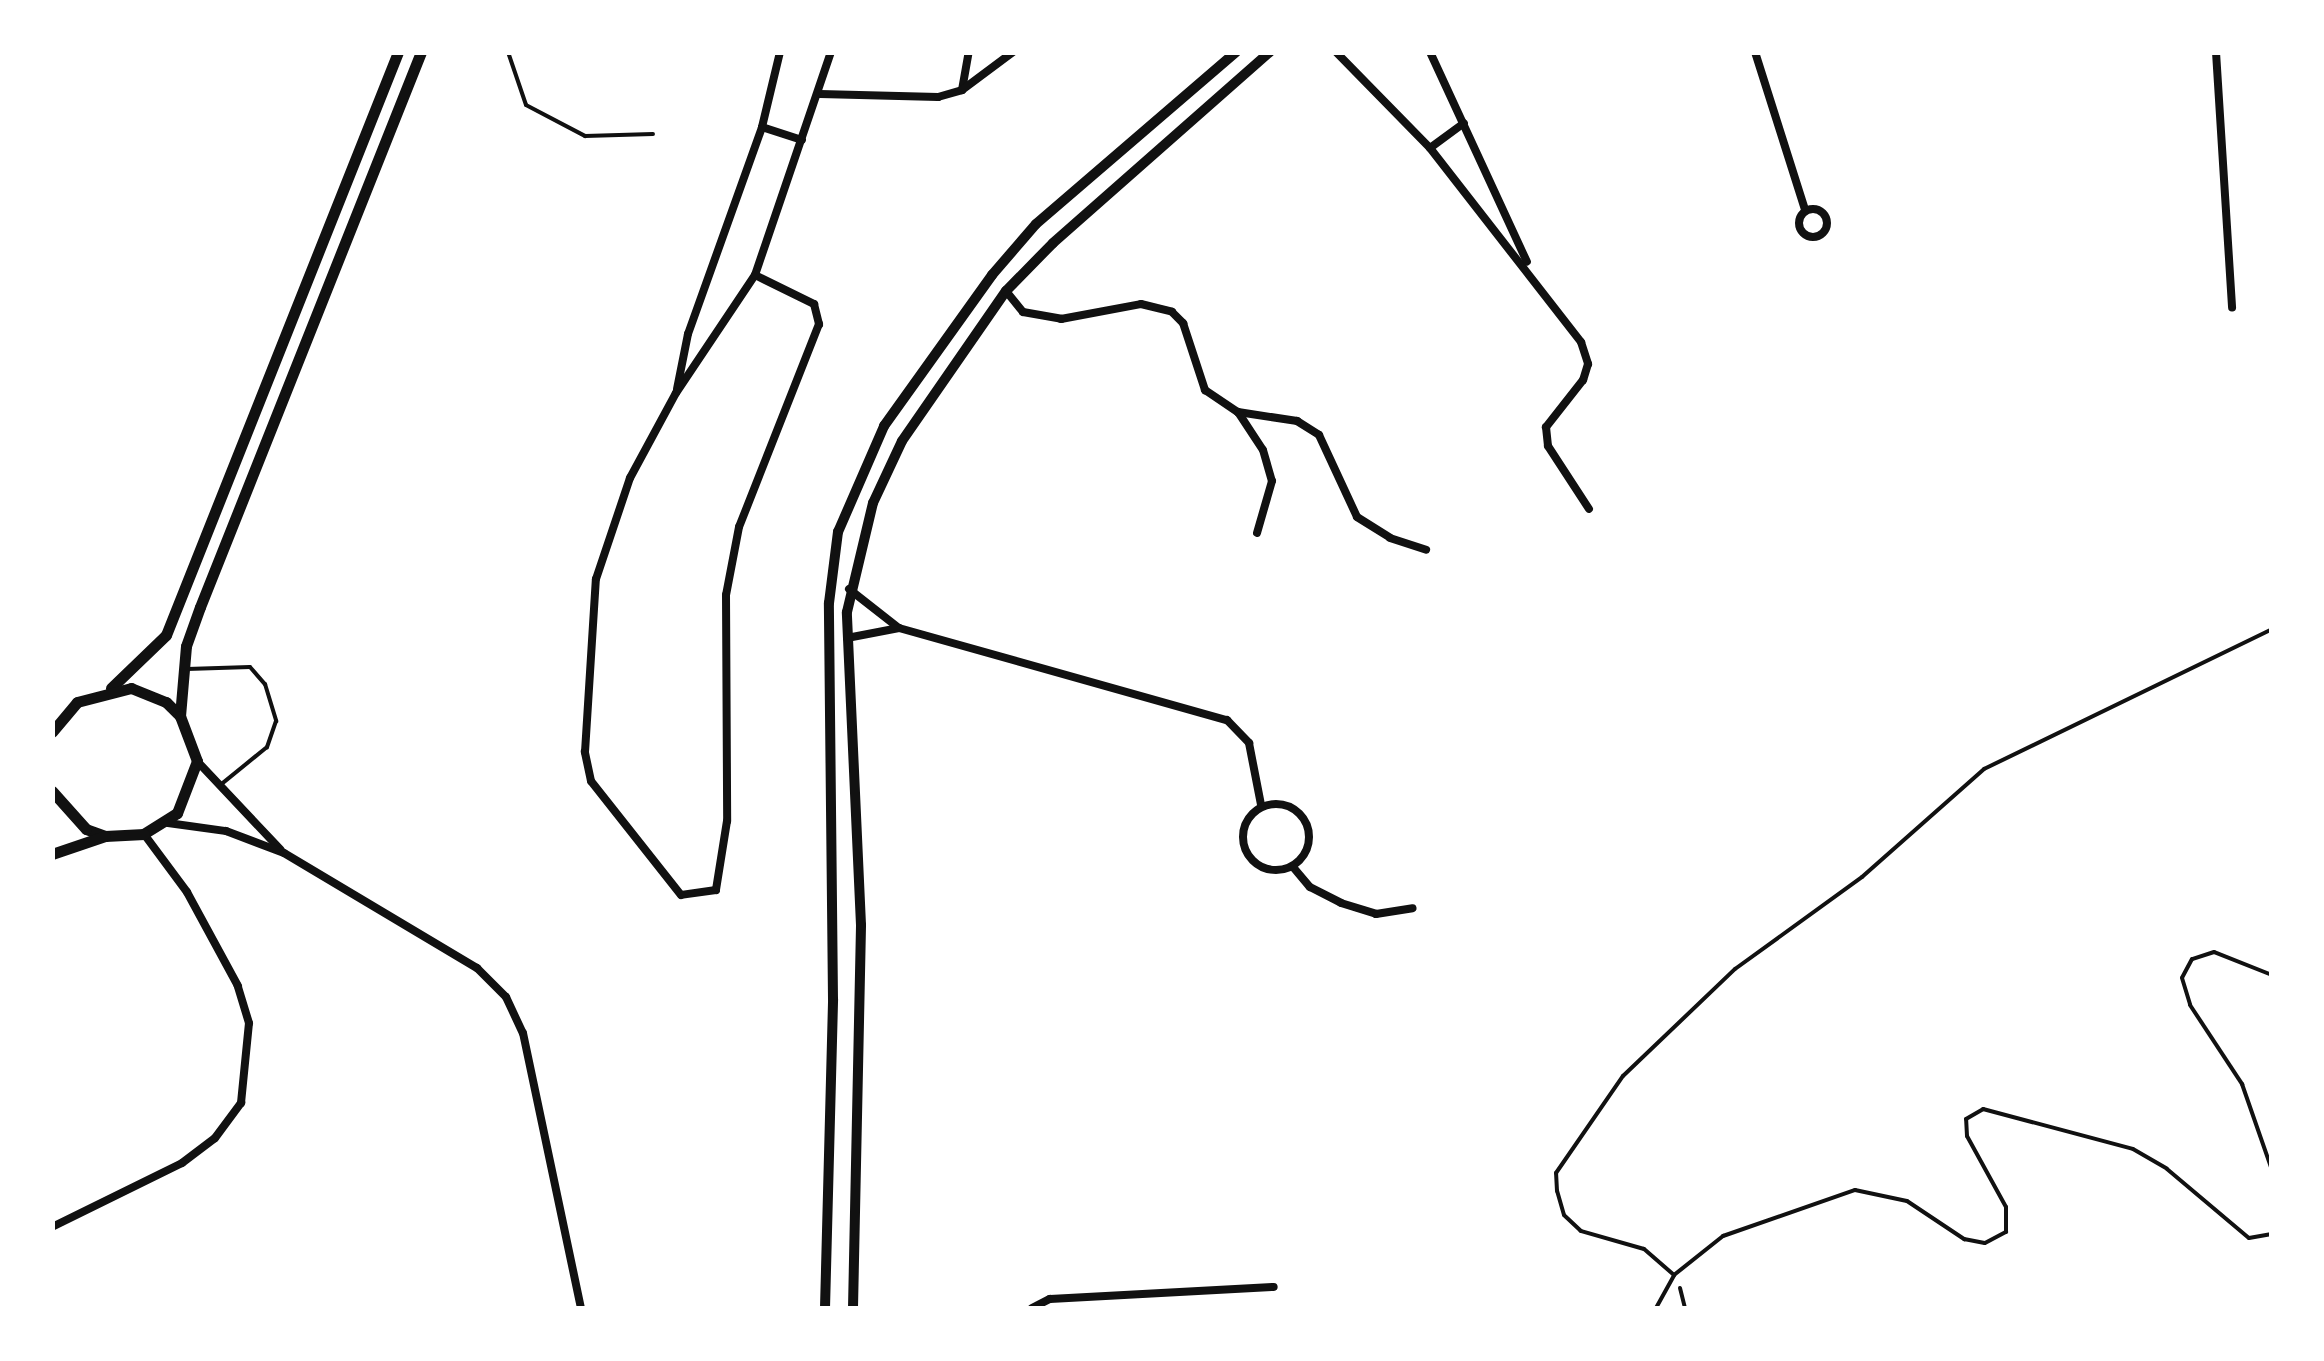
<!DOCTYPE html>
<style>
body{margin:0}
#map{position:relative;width:2324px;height:1361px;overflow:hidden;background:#fff;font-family:Quicksand,sans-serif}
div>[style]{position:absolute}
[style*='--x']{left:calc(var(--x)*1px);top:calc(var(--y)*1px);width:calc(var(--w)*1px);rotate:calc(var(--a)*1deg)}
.path>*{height:4px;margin:-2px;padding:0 2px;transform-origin:2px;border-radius:2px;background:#111}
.service>*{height:4px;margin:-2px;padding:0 2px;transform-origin:2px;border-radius:2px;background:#111}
.minor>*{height:8px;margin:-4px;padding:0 4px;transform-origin:4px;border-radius:4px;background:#111}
.minor>.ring{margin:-4px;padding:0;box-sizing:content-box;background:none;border:8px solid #111;border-radius:50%}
.tertiary>*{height:10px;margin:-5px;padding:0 5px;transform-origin:5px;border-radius:5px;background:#111}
.secondary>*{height:11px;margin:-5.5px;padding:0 5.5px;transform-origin:5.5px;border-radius:5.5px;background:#111}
span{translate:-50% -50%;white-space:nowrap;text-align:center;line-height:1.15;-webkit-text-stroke:9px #fff;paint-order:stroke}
.frame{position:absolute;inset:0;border:55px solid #fff;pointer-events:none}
</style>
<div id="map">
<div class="path">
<i style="--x:508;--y:52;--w:56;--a:71.2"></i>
<i style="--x:526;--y:105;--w:67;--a:27.7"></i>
<i style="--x:585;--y:136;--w:68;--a:-1.7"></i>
<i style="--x:1680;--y:1288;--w:21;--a:76"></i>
</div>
<div class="service">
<i style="--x:187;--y:669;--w:63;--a:-1.8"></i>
<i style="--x:250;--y:667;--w:23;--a:49"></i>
<i style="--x:265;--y:684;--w:39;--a:73"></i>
<i style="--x:276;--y:721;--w:28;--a:109"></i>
<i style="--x:267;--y:747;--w:62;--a:140.9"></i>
<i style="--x:2272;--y:975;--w:62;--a:-158.4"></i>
<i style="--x:2214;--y:952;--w:23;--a:162"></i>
<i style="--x:2192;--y:959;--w:21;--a:118"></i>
<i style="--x:2182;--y:978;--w:28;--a:73"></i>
<i style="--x:2190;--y:1005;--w:95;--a:56.6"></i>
<i style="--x:2242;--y:1084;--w:91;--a:70.8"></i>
<i style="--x:1674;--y:1275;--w:40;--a:-139"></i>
<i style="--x:1644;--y:1249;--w:66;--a:-164.1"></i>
<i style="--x:1581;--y:1231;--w:23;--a:-137"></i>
<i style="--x:1564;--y:1215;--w:25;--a:-106"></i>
<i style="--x:1557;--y:1191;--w:18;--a:-93"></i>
<i style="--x:1556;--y:1173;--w:118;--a:-55.4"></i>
<i style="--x:1623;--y:1076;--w:155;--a:-43.7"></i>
<i style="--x:1735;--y:969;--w:157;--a:-35.9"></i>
<i style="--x:1862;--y:877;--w:163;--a:-41.5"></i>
<i style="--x:1984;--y:769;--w:320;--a:-25.9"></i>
<i style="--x:1656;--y:1308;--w:38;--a:-61"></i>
<i style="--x:1674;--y:1275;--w:63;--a:-38.5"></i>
<i style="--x:1723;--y:1236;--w:140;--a:-19.2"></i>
<i style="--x:1855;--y:1190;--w:53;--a:11.9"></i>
<i style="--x:1907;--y:1201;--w:69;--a:33.7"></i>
<i style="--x:1964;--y:1239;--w:21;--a:11"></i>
<i style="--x:1985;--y:1243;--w:24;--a:-28"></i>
<i style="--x:2006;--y:1232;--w:25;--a:-90"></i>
<i style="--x:2006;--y:1207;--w:81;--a:-118.8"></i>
<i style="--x:1967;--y:1136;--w:17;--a:-93"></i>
<i style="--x:1966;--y:1119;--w:20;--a:-30"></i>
<i style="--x:1983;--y:1109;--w:155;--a:14.9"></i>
<i style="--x:2133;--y:1149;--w:39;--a:30"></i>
<i style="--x:2167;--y:1169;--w:107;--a:40.1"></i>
<i style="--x:2249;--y:1238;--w:23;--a:-10"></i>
</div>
<div class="minor">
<i style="--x:1336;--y:52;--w:134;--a:45.6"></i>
<i style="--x:1430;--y:148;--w:246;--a:52.1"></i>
<i style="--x:1581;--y:342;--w:23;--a:72"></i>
<i style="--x:1588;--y:364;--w:17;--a:107"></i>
<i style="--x:1583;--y:380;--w:60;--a:128.2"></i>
<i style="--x:1546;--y:427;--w:19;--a:84"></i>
<i style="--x:1548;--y:446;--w:75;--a:56.9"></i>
<i style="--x:1430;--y:52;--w:231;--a:65.2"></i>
<i style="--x:1755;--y:52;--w:166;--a:72.4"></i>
<i style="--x:2216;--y:52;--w:256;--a:86.4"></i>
<i style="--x:962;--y:90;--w:39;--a:-80"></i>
<i style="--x:820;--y:94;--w:118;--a:1.5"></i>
<i style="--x:938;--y:97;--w:25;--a:-16"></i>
<i style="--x:962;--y:90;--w:64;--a:-36.7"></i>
<i style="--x:762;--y:127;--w:42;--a:18"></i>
<i style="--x:1430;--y:148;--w:42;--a:-36.3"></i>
<i class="ring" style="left:1799px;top:209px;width:20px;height:20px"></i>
<i style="--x:755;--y:275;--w:66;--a:26.2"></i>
<i style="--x:814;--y:304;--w:21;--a:76"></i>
<i style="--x:819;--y:324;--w:218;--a:111.5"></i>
<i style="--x:739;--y:527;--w:69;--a:100.8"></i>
<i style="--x:726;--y:595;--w:226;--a:89.7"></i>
<i style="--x:727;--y:821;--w:70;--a:99.1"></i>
<i style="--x:716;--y:890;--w:35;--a:172"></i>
<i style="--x:681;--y:895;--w:145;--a:-128.3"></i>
<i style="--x:591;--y:781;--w:30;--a:-102"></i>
<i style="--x:585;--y:752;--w:173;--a:-86.4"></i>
<i style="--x:596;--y:579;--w:107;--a:-71.4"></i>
<i style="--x:630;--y:478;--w:97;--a:-61.6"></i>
<i style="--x:676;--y:393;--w:142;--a:-56.2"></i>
<i style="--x:755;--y:275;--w:236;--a:-71.2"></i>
<i style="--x:1006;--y:291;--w:27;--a:51"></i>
<i style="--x:1023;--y:312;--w:39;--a:10"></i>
<i style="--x:1061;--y:319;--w:81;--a:-10.6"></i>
<i style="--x:1141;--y:304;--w:32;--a:14"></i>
<i style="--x:1172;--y:312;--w:16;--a:45"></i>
<i style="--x:1183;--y:323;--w:71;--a:71.8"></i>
<i style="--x:1205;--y:390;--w:40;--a:34"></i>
<i style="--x:1238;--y:412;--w:60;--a:8.7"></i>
<i style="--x:1297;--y:421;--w:26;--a:32"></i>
<i style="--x:1319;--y:435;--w:90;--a:65.1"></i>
<i style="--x:1357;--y:517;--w:39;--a:32"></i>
<i style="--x:1390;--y:538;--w:38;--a:18"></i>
<i style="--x:677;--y:389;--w:56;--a:-78.7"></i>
<i style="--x:688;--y:334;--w:220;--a:-70.3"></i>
<i style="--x:762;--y:127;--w:77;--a:-76.5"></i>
<i style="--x:1238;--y:412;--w:45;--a:56.7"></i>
<i style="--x:1263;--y:450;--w:32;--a:74"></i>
<i style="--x:1272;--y:481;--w:54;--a:106.1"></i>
<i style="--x:849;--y:589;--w:63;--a:38"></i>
<i style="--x:899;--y:628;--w:341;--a:15.7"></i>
<i style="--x:1227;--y:720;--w:32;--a:46"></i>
<i style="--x:1249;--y:743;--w:63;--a:79"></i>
<i style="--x:847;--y:638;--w:53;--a:-10.9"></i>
<i style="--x:197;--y:761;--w:122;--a:46.7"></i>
<i class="ring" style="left:1243px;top:804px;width:58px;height:58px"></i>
<i style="--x:168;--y:823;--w:59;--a:7.9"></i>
<i style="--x:226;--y:831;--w:62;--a:20.8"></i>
<i style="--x:284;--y:853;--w:225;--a:30.8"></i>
<i style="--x:477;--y:968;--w:41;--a:45"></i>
<i style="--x:506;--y:997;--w:40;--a:65"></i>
<i style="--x:523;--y:1033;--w:281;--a:78.1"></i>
<i style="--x:1293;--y:867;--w:26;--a:50"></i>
<i style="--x:1310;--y:887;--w:35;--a:27"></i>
<i style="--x:1341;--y:903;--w:37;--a:17"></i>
<i style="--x:1376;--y:914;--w:37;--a:-9"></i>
<i style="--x:52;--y:1227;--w:145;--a:-26.2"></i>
<i style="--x:182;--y:1163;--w:41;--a:-37.1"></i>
<i style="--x:215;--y:1138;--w:44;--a:-53.4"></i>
<i style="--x:241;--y:1103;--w:80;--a:-84.3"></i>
<i style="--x:249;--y:1023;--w:39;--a:-107"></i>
<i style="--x:238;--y:986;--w:107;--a:-118.5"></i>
<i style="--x:187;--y:892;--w:72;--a:-126.6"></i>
<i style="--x:1032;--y:1308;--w:20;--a:-27"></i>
<i style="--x:1050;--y:1299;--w:224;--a:-3.1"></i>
</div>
<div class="tertiary">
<i style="--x:825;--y:1308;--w:309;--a:-88.5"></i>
<i style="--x:833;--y:999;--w:396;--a:-90.6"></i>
<i style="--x:829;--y:603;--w:72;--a:-82.8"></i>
<i style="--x:838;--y:532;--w:116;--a:-66.5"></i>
<i style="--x:884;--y:426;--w:186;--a:-54.4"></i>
<i style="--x:992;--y:275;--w:67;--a:-49.2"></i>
<i style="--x:1036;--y:224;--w:264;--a:-40.7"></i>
<i style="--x:853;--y:1308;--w:383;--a:-88.8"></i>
<i style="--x:861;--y:925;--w:313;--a:-92.6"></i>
<i style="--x:847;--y:612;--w:112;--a:-76.6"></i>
<i style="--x:873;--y:503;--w:68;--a:-64.9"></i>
<i style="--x:902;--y:441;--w:183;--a:-55.3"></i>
<i style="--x:1006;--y:291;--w:67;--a:-45.6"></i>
<i style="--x:1053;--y:243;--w:289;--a:-41.4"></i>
</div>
<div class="secondary">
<i style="--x:111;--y:688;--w:76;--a:-43.9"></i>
<i style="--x:166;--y:635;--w:627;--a:-68.3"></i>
<i style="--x:180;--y:716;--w:70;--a:-85.1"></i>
<i style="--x:186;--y:646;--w:41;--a:-70.3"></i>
<i style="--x:200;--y:607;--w:597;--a:-68.29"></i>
<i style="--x:52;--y:732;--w:39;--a:-50"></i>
<i style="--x:77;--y:702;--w:56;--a:-14.5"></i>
<i style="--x:131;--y:688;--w:38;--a:22"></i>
<i style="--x:166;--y:702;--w:20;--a:45"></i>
<i style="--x:180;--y:716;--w:48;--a:69.3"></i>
<i style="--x:197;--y:761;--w:56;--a:111"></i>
<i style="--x:177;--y:813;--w:39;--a:148"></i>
<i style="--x:144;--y:834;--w:39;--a:177"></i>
<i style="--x:105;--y:836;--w:20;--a:-160"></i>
<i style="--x:86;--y:829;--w:51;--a:-131.8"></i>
<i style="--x:52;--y:854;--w:56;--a:-18.8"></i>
</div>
<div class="frame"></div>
</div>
